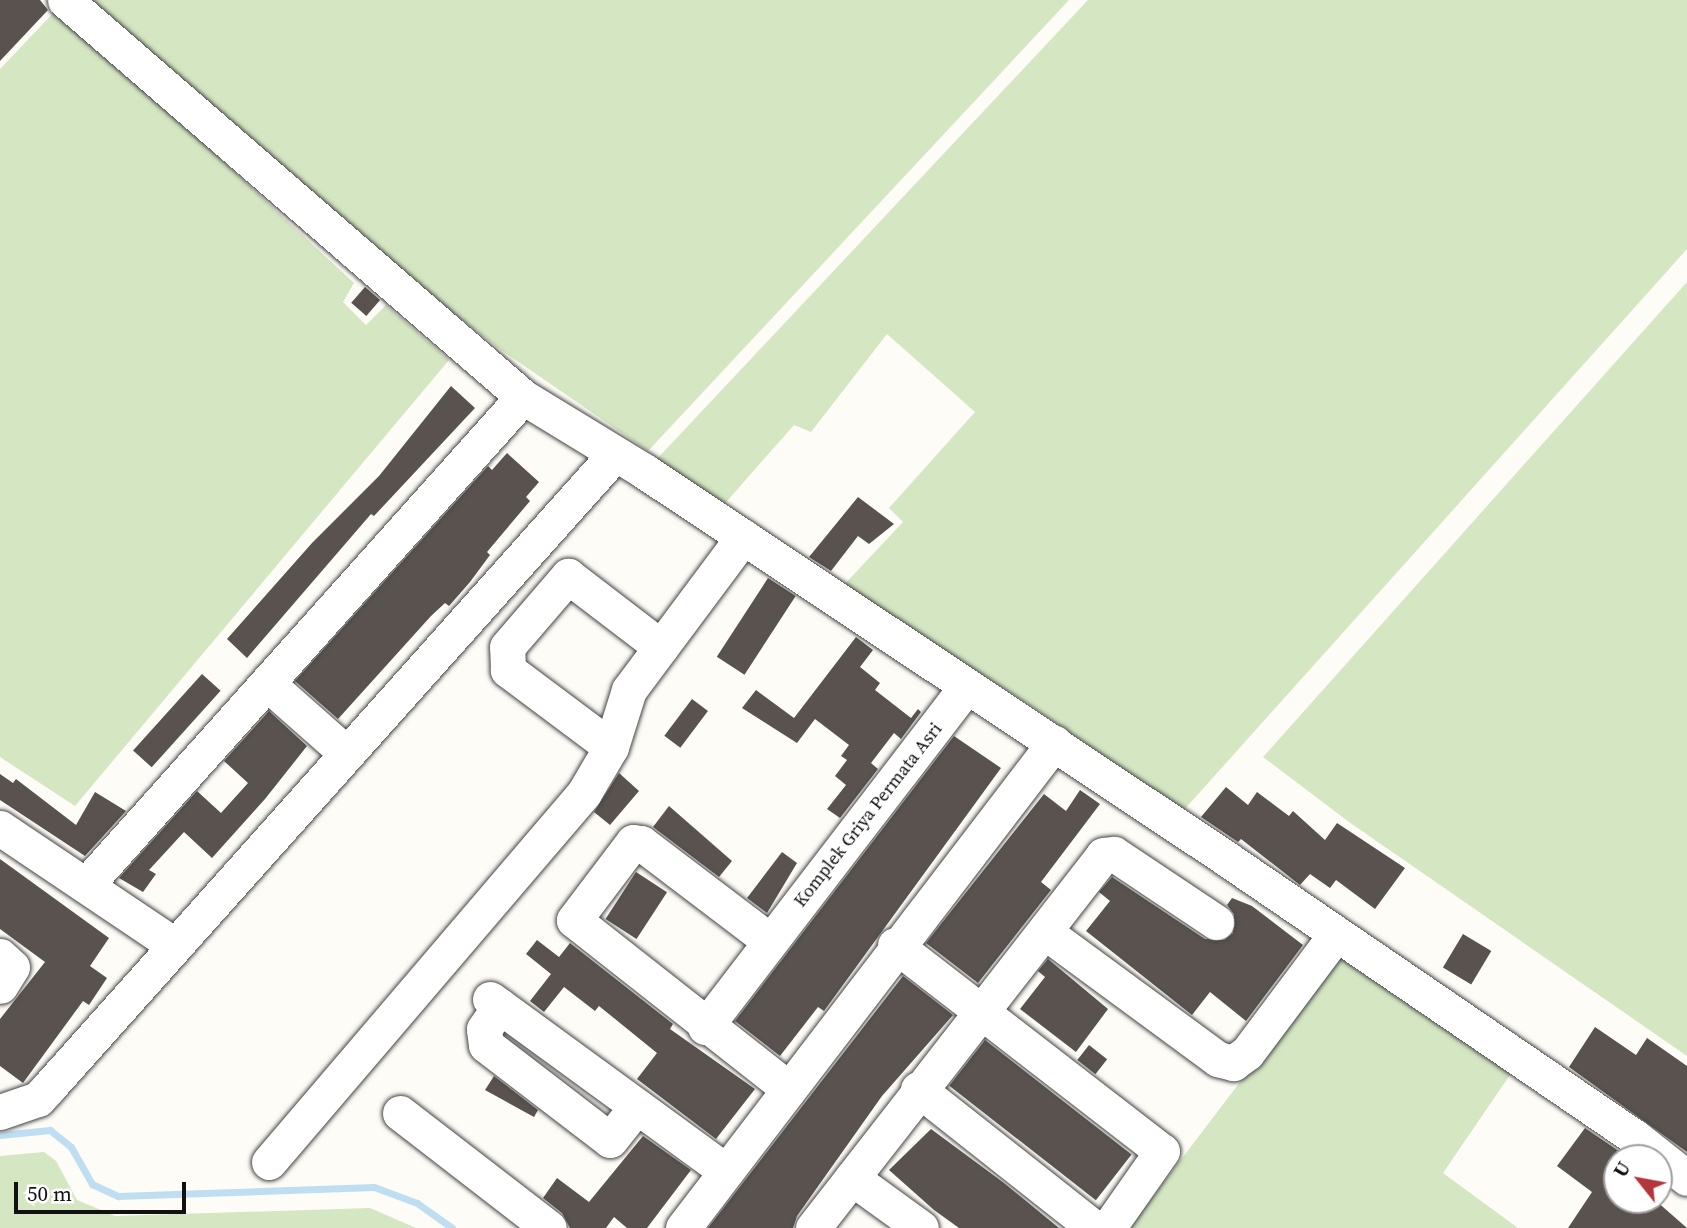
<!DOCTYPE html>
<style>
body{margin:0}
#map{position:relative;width:1687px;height:1228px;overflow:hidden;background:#fefcf6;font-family:"Source Serif 4",serif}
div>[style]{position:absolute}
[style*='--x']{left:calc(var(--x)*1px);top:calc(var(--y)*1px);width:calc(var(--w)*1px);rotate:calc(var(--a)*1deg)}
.green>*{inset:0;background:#d4e6c2}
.stream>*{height:7px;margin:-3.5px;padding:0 3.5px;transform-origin:3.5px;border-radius:3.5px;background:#bfdef1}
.building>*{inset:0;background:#59524e;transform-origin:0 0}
.roads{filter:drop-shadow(0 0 2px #444) drop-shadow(0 0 2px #444)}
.minor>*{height:35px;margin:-17.5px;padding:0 17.5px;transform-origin:17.5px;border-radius:17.5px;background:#fff}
span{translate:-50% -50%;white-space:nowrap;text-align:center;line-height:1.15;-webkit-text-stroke:7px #fff;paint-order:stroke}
.street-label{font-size:18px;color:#111}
.north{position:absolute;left:1603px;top:1144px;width:70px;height:70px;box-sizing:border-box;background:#fff;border:2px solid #a0a0a0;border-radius:50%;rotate:301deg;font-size:19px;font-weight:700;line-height:28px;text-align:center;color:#111}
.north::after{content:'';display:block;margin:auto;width:24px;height:32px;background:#b4363b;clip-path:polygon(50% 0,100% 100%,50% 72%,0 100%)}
.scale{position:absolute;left:14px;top:1182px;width:172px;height:32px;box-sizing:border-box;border:4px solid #111;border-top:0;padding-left:9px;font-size:21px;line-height:24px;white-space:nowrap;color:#111;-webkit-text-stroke:5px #fff;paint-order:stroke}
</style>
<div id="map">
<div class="green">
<i style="clip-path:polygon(85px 0,1069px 0,648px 451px,501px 350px,358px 239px)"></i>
<i style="clip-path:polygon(1088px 0,1687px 0,1687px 249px,1183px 811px,1030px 705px,842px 587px,903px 522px,889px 508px,975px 412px,887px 334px,811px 432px,794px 425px,720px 509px,656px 460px)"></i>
<i style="clip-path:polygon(58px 8px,354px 283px,343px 302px,366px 325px,386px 305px,449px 360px,75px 806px,0 757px,0 69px)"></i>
<i style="clip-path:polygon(1687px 282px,1687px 1056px,1349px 822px,1263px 757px)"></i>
<i style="clip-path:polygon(1339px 952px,1514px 1069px,1443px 1173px,1518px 1228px,1129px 1228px)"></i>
<i style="clip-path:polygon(44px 1152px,56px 1161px,77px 1200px,115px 1216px,370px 1208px,416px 1228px,0 1228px,0 1156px)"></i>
</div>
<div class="stream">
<i style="--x:0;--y:1135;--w:50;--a:-5.7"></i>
<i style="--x:50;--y:1130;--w:27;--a:39"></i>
<i style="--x:71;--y:1147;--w:43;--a:60.4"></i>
<i style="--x:92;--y:1184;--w:29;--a:25"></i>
<i style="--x:118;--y:1196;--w:256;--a:-2"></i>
<i style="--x:374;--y:1187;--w:46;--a:20.4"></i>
<i style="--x:417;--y:1203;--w:43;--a:35.5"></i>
</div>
<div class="building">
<i style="clip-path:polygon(0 0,40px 0,48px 10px,0 61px)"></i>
<i style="left:365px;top:287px;width:20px;height:21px;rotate:41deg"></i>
<i style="clip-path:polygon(451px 386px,475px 408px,374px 516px,371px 514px,247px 658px,227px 639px,312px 543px,379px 476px)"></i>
<i style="clip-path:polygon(507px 453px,539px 482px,526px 497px,530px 501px,487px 552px,490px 555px,470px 582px,449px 606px,445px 603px,431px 616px,338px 719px,295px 681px,488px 466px,492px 470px)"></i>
<i style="clip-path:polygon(858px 497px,894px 524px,869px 544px,858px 536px,831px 571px,809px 557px)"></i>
<i style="left:768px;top:578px;width:33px;height:94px;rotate:33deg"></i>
<i style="clip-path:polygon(856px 637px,873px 650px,860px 667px,880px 683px,875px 690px,911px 718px,918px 709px,921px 712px,901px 739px,894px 733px,871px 763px,878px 769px,840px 818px,827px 809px,846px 785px,835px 776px,847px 760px,841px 756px,849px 745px,815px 719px,797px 743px,742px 708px,756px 690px,794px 718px)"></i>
<i style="left:202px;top:674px;width:25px;height:103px;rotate:42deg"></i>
<i style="left:692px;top:699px;width:20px;height:46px;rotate:37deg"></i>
<i style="clip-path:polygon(269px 711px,307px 746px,265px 799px,212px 858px,184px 832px,149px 870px,156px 874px,143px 892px,119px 878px,197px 791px,221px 813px,248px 783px,224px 761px)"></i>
<i style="clip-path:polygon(954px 736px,1001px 768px,824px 1011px,818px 1007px,780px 1056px,735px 1021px)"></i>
<i style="clip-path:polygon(619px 773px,639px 791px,610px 825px,594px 812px)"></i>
<i style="clip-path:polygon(0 774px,13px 783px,16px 779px,76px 825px,95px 792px,126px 811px,85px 856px,0 800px)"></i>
<i style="clip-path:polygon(1226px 787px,1248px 805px,1257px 792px,1289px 816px,1293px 811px,1325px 840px,1337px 823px,1405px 868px,1375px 909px,1336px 880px,1330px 888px,1310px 874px,1300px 885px,1241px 839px,1238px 842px,1201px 817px)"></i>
<i style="clip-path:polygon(1080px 790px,1100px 804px,1041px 882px,1051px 890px,978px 983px,926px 943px,1044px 794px,1066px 811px)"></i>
<i style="clip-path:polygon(669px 806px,732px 861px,719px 877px,653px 827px)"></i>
<i style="clip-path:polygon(782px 852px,797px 863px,767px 913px,747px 898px)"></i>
<i style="clip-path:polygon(0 859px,109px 938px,90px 966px,107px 978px,89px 1005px,83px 1001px,23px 1083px,0 1066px,0 1019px,45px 962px,0 929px)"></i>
<i style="left:636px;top:872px;width:37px;height:56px;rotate:33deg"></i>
<i style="clip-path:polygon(1112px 877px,1205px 939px,1224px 940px,1233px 933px,1234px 914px,1227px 905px,1232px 898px,1252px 906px,1303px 945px,1246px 1021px,1210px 992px,1192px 1015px,1086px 931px,1110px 901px,1099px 892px)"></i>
<i style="left:1463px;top:934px;width:33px;height:39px;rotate:31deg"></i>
<i style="clip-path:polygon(537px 940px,559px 957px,570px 943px,673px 1024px,670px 1029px,755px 1089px,716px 1139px,637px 1079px,657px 1053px,599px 1006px,595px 1011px,564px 987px,544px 1012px,530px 1001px,551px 974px,526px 954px)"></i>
<i style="clip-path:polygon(1048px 959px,1108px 1009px,1076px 1052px,1020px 1009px,1045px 977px,1038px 971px)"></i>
<i style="clip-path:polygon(903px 976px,953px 1015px,882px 1096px,797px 1216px,793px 1228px,708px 1228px)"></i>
<i style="clip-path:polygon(1595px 1027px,1636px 1055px,1647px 1038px,1687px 1066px,1687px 1152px,1569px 1067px)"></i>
<i style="left:985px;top:1040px;width:186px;height:58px;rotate:38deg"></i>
<i style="left:1089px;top:1045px;width:23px;height:19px;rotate:38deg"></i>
<i style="clip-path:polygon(494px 1076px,538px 1110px,534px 1117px,485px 1090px)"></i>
<i style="clip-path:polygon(1585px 1128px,1629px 1158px,1617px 1158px,1617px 1200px,1655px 1200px,1687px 1228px,1568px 1228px,1592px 1192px,1557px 1166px)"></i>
<i style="clip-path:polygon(931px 1129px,1004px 1183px,1059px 1228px,959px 1228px,934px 1210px,889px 1170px)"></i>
<i style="clip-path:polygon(643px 1136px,691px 1170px,647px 1228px,627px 1228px,614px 1217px,606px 1228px,570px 1228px,562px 1213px,543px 1198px,557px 1178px,589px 1202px)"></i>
</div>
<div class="roads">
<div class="minor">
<i style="--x:65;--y:0;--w:606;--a:40.92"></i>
<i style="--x:523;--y:397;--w:142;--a:31.4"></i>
<i style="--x:644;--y:471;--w:700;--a:33.64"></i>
<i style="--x:1227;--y:859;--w:494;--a:34.3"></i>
<i style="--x:1635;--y:1137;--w:66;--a:38.3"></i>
<i style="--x:268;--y:684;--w:104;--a:41.5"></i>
<i style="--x:611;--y:747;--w:129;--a:-143.2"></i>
<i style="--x:508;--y:670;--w:23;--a:-92"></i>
<i style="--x:507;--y:647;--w:94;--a:-49.3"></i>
<i style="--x:568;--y:576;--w:117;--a:37.4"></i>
<i style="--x:0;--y:828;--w:210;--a:33.9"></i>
<i style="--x:86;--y:885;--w:655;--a:-48.16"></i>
<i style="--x:1045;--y:932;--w:215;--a:36.3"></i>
<i style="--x:1218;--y:1059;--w:16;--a:15"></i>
<i style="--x:1233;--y:1063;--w:17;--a:-36"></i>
<i style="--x:1247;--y:1053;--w:149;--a:-53.2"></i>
<i style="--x:770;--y:941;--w:162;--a:-142.8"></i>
<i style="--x:641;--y:843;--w:8;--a:-173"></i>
<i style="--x:633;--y:842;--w:98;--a:127.1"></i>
<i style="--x:574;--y:920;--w:273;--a:38.2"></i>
<i style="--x:895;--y:945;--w:337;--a:37.7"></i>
<i style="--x:1162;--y:1151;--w:94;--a:125"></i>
<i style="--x:0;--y:956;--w:16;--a:43"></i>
<i style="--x:12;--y:967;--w:22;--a:122"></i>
<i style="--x:490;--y:999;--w:292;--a:36.1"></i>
<i style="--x:500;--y:1006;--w:28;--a:125"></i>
<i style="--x:484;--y:1029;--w:16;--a:83"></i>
<i style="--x:486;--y:1045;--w:156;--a:37.5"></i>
<i style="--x:610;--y:1140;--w:43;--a:-51.5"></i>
<i style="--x:705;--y:1027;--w:427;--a:-52.5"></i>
<i style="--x:918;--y:1089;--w:224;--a:38.3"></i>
<i style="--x:0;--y:1112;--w:40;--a:-18.9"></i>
<i style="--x:38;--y:1099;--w:16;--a:-47"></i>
<i style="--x:49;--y:1087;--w:849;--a:-48.2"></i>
<i style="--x:400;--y:1113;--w:188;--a:37.7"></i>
<i style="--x:269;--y:1162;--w:485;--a:-49.5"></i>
<i style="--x:584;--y:793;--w:53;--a:-59.6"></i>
<i style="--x:611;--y:747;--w:60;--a:-72.5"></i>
<i style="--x:629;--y:690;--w:191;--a:-53.3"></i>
<i style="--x:852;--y:1178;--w:85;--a:35.9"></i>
<i style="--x:683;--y:1228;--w:611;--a:-52.59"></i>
<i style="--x:813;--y:1228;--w:472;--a:-52.1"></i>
<i style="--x:1103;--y:855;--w:11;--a:-5"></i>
<i style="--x:1114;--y:854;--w:123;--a:33.7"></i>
</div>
</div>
<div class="street-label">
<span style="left:868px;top:815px;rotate:-52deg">Komplek Griya Permata Asri</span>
</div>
<div class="north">U</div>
<div class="scale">50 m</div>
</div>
